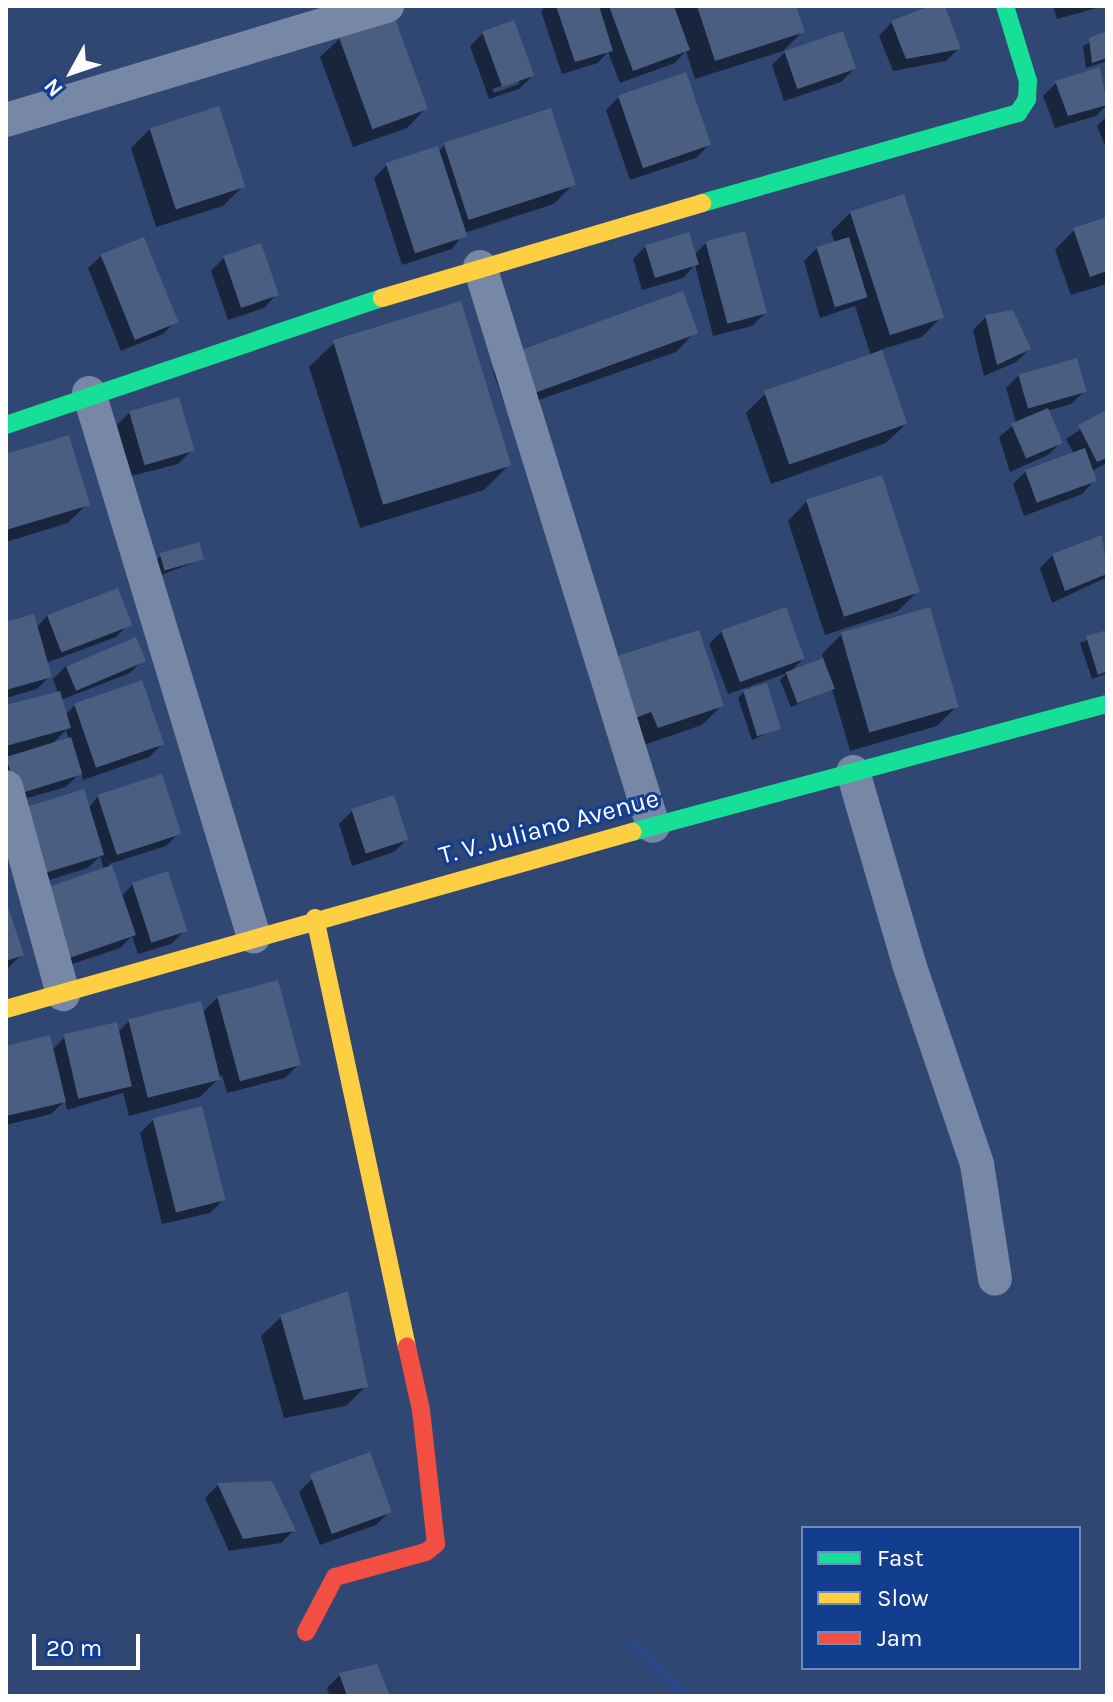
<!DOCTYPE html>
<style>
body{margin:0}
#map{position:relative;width:1113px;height:1702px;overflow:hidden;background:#304773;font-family:Karla,sans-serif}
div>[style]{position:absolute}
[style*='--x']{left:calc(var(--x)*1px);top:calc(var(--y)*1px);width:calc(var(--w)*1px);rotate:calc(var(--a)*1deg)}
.shadow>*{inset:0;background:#0007}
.stream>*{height:11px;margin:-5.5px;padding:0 5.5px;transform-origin:5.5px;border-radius:5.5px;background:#294884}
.building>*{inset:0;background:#4a5e82;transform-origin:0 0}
.street>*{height:34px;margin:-17px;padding:0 17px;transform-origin:17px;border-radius:17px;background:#7788a7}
.fast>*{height:18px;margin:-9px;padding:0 9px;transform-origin:9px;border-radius:9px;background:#16e098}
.slow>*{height:18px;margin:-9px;padding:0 9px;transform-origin:9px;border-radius:9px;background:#ffcf43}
.jam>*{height:18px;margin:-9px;padding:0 9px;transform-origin:9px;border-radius:9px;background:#f24e42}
span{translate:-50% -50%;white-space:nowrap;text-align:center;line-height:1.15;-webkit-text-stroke:6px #133e90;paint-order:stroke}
.street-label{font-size:26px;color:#fff}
.frame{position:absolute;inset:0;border:8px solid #fff;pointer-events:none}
.legend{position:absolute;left:801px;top:1526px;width:280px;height:144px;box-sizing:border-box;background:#133e90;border:2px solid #718bbc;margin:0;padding:10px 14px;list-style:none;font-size:24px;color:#fff}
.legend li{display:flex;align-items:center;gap:16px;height:40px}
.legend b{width:40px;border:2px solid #718bbc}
.north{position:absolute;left:32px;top:32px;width:80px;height:80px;-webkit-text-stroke:6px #133e90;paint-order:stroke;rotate:230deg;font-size:22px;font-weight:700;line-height:32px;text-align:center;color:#fff}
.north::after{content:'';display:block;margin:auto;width:28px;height:36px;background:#fff;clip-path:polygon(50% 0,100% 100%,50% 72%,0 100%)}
.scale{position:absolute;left:32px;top:1634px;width:108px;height:36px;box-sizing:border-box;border:4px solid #fff;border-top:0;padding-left:10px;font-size:24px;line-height:28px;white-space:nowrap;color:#fff;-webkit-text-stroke:6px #133e90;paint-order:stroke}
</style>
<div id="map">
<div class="shadow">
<i style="clip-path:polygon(546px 6px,597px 6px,598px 11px,603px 6px,794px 6px,803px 31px,783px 51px,695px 79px,686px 51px,675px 63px,620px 83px,608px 52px,598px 63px,562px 74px,541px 11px)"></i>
<i style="clip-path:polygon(936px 6px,942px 6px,959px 48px,946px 61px,893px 71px,879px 36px,892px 22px)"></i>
<i style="clip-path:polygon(1053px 6px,1104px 6px,1057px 19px)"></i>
<i style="clip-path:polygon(evenodd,483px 33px,532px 76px,519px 89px,489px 99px,470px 46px,483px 33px,519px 80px,519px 84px,494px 93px,492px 89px,519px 80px)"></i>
<i style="clip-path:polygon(1107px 34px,1107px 61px,1086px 68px,1083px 46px)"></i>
<i style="clip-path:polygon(340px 38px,426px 108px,407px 128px,353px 147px,320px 57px)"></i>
<i style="clip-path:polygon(785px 52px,854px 69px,841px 82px,784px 101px,772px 65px)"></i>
<i style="clip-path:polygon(1099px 70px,1107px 105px,1096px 116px,1055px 128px,1043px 96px,1056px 83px)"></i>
<i style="clip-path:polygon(619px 97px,709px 145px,696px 158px,630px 180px,606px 110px)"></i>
<i style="clip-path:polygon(1107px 116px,1107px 150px,1097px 126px)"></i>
<i style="clip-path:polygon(151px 128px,242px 187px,223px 206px,156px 227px,131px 148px)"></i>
<i style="clip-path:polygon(445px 144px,573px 184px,554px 204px,464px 233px,452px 249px,402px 265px,374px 178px,387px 165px,438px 152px)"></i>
<i style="clip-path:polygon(851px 212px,941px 317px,922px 337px,880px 350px,906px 424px,886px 443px,771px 484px,746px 413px,765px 394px,871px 356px,855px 306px,820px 318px,804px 261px,817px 248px,835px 243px,831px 232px)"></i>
<i style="clip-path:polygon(1107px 219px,1107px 284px,1071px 295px,1055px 250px,1074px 230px)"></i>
<i style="clip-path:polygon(706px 243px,765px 313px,752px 326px,713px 336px,695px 265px,683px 278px,642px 290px,633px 259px,646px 246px,694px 255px)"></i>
<i style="clip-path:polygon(102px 255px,176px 321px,163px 334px,121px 351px,88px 268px)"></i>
<i style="clip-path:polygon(224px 258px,277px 294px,264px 308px,228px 320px,211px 271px)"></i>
<i style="clip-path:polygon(986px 317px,1029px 349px,1016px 362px,984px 376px,973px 330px)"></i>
<i style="clip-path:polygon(695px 332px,676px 352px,507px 411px,493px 372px,513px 352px)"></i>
<i style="clip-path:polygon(335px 342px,510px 464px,484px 490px,360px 528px,309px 367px)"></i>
<i style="clip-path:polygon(1019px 375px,1085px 391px,1071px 404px,1047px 411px,1061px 442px,1048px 455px,1010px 472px,999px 437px,1016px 423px,1006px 388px)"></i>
<i style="clip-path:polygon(130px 412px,191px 451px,178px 464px,131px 476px,117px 425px)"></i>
<i style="clip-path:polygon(1107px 412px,1107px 463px,1091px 471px,1095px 480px,1082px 494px,1024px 516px,1013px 484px,1026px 471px,1074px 454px,1066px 439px)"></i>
<i style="clip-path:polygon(6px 456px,87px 504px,68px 523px,6px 542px)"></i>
<i style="clip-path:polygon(807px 501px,918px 591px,898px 611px,825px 635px,788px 521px)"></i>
<i style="clip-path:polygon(1101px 538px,1107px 577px,1052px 603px,1040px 568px,1053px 555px)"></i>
<i style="clip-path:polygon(161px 555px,202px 559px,159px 576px,155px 561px)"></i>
<i style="clip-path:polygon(48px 615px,129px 624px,116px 637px,46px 663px,50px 676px,37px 689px,6px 698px,6px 624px,36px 628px)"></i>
<i style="clip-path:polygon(722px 631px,803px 659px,789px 673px,824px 660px,822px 654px,842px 634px,957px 706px,937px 726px,850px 751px,832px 689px,791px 707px,780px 680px,787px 673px,728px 694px,709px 644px)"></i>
<i style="clip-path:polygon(1107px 632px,1107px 673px,1092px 679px,1080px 643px)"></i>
<i style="clip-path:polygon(evenodd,143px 660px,130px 673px,61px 700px,65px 715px,75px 705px,162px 744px,149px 757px,83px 780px,81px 772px,66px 787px,6px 804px,6px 707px,58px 693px,53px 679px,66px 666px,143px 660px,66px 730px,69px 740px,51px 745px,66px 730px)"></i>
<i style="clip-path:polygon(609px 661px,722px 705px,702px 725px,638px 747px,610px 738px,590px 681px)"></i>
<i style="clip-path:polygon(749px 687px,779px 728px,752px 740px,738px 698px)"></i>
<i style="clip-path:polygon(98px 796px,179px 833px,166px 846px,109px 864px,121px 897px,133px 884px,184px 931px,171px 944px,138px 954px,132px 936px,120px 948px,57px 969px,104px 870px,100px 856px,88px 868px,27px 887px)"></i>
<i style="clip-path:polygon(352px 811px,407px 839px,394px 852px,352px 866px,339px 824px)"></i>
<i style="clip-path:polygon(6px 906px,22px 954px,6px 970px)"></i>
<i style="clip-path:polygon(218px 997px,298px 1065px,285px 1078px,227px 1093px,222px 1075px,200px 1097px,129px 1116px,123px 1093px,67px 1110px,65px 1101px,51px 1114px,6px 1125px,6px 1048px,52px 1050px,65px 1037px,117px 1033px,129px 1021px,202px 1013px)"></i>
<i style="clip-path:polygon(153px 1120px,223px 1200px,210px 1213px,162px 1224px,140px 1133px)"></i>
<i style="clip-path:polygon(281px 1317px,366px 1386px,346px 1406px,284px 1418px,261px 1336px)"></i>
<i style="clip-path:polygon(312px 1479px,389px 1512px,376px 1525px,320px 1545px,299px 1492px)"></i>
<i style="clip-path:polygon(271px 1483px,294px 1530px,281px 1543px,229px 1551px,205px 1498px,218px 1485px)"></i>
<i style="clip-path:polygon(340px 1675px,388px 1696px,330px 1696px,327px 1688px)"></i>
</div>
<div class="stream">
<i style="--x:632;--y:1642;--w:75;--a:46.1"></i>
</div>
<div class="building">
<i style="clip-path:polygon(556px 6px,599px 6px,613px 51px,575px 62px)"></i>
<i style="clip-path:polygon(609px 6px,674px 6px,690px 50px,633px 71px)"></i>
<i style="clip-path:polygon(697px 6px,796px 6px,805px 32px,715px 61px)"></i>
<i style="clip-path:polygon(930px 6px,945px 6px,961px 49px,906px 59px,891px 21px)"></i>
<i style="left:394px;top:16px;width:99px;height:59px;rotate:70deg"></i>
<i style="left:514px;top:20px;width:59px;height:34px;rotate:70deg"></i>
<i style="left:843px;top:31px;width:40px;height:62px;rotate:71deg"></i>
<i style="clip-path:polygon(1107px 31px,1107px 58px,1092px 63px,1089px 38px)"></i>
<i style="clip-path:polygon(1100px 67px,1107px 105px,1068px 116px,1055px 81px)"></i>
<i style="left:686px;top:72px;width:77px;height:72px;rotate:71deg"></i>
<i style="left:219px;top:106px;width:85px;height:73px;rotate:72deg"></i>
<i style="left:551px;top:108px;width:81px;height:113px;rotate:72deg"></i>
<i style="left:438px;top:146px;width:95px;height:55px;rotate:72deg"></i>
<i style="left:904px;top:194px;width:130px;height:57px;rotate:72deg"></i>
<i style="clip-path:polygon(1107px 217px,1107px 271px,1090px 277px,1073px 228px)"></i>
<i style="left:745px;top:231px;width:85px;height:41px;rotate:75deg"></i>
<i style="left:689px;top:232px;width:34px;height:46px;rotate:73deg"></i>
<i style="left:144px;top:237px;width:92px;height:47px;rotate:68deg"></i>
<i style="left:849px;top:237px;width:63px;height:34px;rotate:73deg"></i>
<i style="left:261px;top:243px;width:55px;height:40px;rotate:71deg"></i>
<i style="left:683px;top:291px;width:45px;height:181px;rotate:70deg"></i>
<i style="left:461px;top:301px;width:172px;height:134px;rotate:73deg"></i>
<i style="clip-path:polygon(1013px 310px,1031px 349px,997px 365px,985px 315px)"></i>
<i style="left:882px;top:350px;width:78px;height:125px;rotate:71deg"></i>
<i style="left:1077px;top:358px;width:35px;height:61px;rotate:74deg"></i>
<i style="left:179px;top:397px;width:56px;height:52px;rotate:74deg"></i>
<i style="left:1048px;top:408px;width:38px;height:40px;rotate:67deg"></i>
<i style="clip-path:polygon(1107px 410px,1107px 458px,1097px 462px,1078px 425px)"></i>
<i style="clip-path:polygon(69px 435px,90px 505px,6px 530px,6px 454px)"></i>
<i style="left:1085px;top:448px;width:35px;height:64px;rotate:70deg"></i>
<i style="left:882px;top:475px;width:123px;height:80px;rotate:72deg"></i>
<i style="clip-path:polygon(1102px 535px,1107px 574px,1065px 591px,1052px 554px)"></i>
<i style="left:199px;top:542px;width:18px;height:41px;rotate:74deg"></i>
<i style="left:118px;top:588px;width:40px;height:76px;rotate:69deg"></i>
<i style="left:786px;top:607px;width:55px;height:69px;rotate:70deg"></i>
<i style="left:930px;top:607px;width:104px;height:93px;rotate:74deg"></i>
<i style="clip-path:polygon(34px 614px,52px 677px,6px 690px,6px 622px)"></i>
<i style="clip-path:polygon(699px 630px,724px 706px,658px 728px,651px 712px,630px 720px,608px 659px)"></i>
<i style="clip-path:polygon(1107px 630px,1107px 671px,1098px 675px,1086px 636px)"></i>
<i style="left:136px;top:637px;width:26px;height:76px;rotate:67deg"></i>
<i style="left:823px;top:658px;width:33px;height:40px;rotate:69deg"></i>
<i style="left:142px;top:680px;width:68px;height:72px;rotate:71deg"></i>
<i style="left:767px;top:683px;width:48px;height:25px;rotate:73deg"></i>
<i style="clip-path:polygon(60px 691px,71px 728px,6px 746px,6px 705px)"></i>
<i style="left:71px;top:737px;width:39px;height:68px;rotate:73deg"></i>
<i style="left:162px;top:774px;width:63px;height:68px;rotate:72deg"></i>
<i style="left:84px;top:789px;width:69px;height:68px;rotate:73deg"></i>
<i style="left:394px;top:795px;width:47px;height:45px;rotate:72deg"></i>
<i style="left:112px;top:865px;width:74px;height:70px;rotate:71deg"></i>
<i style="left:168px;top:871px;width:63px;height:38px;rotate:72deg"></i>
<i style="clip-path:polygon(6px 901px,24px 955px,6px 961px)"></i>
<i style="left:278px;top:980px;width:88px;height:63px;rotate:75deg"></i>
<i style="left:201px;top:1001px;width:81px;height:75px;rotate:76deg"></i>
<i style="left:117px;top:1022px;width:66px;height:55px;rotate:77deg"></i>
<i style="clip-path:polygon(50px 1035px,66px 1102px,6px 1116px,6px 1046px)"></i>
<i style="left:202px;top:1106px;width:97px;height:51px;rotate:76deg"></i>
<i style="clip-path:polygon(348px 1291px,368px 1387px,304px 1400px,280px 1315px)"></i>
<i style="left:370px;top:1452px;width:64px;height:64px;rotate:70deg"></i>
<i style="clip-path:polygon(272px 1481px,296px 1531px,243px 1539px,217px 1483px)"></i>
<i style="clip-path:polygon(377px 1664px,390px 1696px,347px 1696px,339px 1673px)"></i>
</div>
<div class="street">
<i style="--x:6;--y:120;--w:398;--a:-16.7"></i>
<i style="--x:480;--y:267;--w:585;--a:72.8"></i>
<i style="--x:89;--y:393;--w:568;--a:73.13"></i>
<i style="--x:853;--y:772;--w:200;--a:73.7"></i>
<i style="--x:909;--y:964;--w:211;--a:71.2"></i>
<i style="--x:977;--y:1164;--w:116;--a:81.1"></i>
<i style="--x:6;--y:787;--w:215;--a:74.6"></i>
</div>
<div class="fast">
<i style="--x:702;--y:203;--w:329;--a:-15.9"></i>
<i style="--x:1018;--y:113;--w:17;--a:-57"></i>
<i style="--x:1027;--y:99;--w:18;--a:-87"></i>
<i style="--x:1028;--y:81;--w:78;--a:-107"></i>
<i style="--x:6;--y:425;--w:397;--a:-18.7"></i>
<i style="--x:632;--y:832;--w:492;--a:-15.1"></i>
</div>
<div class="slow">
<i style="--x:382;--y:298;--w:334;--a:-16.5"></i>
<i style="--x:315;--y:918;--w:439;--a:77.9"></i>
<i style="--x:6;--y:1009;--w:651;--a:-15.79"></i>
</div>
<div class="jam">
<i style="--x:306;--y:1632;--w:62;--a:-62.2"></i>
<i style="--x:335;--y:1577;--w:94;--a:-15.4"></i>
<i style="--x:426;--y:1552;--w:13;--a:-39"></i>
<i style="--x:436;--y:1544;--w:135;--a:-96.4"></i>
<i style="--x:421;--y:1410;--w:65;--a:-102.5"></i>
</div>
<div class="street-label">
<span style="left:549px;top:827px;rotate:-15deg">T. V. Juliano Avenue</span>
</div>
<div class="frame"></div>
<ul class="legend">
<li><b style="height:10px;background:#16e098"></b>Fast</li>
<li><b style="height:10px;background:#ffcf43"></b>Slow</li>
<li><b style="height:10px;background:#f24e42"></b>Jam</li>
</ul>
<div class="north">N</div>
<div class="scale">20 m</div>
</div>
